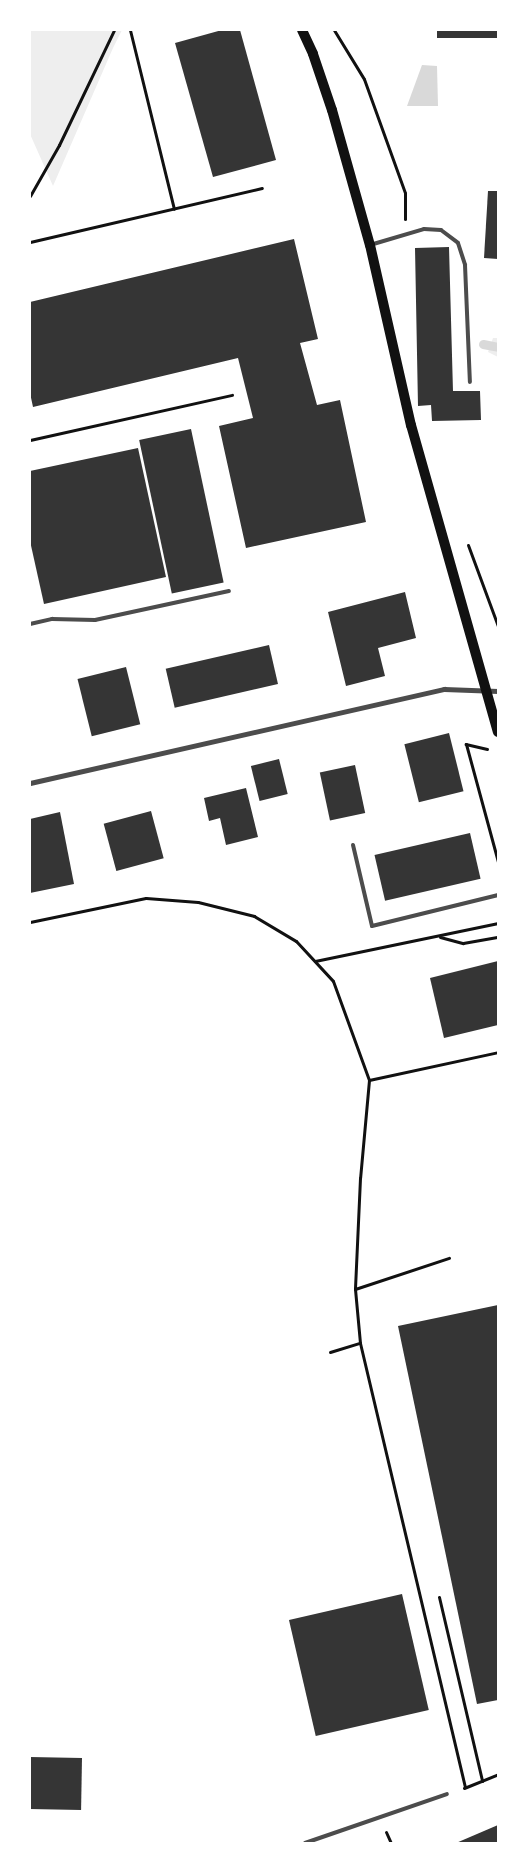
<!DOCTYPE html>
<style>
body{margin:0}
#map{position:relative;width:528px;height:1873px;overflow:hidden;background:#fff;font-family:"Source Serif 4",serif}
div>[style]{position:absolute}
[style*='--x']{left:calc(var(--x)*1px);top:calc(var(--y)*1px);width:calc(var(--w)*1px);rotate:calc(var(--a)*1deg)}
.green>*{inset:0;background:#eee}
.water>*{inset:0;background:#d9d9d9}
.stream>*{height:9px;margin:-4.5px;padding:0 4.5px;transform-origin:4.5px;border-radius:4.5px;background:#d9d9d9}
.building>*{inset:0;background:#353535;transform-origin:0 0}
.path>*{height:3px;margin:-1.5px;padding:0 1.5px;transform-origin:1.5px;border-radius:1.5px;background:#111}
.service>*{height:4px;margin:-2px;padding:0 2px;transform-origin:2px;border-radius:2px;background:#4c4c4c}
.minor>*{height:5px;margin:-2.5px;padding:0 2.5px;transform-origin:2.5px;border-radius:2.5px;background:#4c4c4c}
.secondary>*{height:10px;margin:-5px;padding:0 5px;transform-origin:5px;border-radius:5px;background:#111}
span{translate:-50% -50%;white-space:nowrap;text-align:center;line-height:1.15;-webkit-text-stroke:5px #fff;paint-order:stroke}
.frame{position:absolute;inset:0;border:31px solid #fff;pointer-events:none}
</style>
<div id="map">
<div class="green">
<i style="clip-path:polygon(30px 30px,122px 30px,113px 48px,53px 186px,30px 134px)"></i>
<i style="clip-path:polygon(493px 338px,498px 338px,498px 357px,488px 352px)"></i>
</div>
<div class="water">
<i style="clip-path:polygon(422px 65px,437px 66px,438px 106px,407px 106px)"></i>
</div>
<div class="stream">
<i style="--x:483;--y:344;--w:15;--a:11"></i>
</div>
<div class="building">
<i style="clip-path:polygon(222px 30px,240px 30px,276px 160px,213px 177px,175px 43px)"></i>
<i style="left:437px;top:30px;width:61px;height:8px"></i>
<i style="clip-path:polygon(488px 191px,498px 191px,498px 259px,484px 258px)"></i>
<i style="clip-path:polygon(294px 239px,318px 339px,300px 343px,317px 405px,340px 400px,366px 522px,246px 548px,219px 426px,253px 418px,238px 358px,33px 407px,30px 393px,30px 302px)"></i>
<i style="clip-path:polygon(449px 247px,453px 391px,480px 391px,481px 420px,432px 421px,431px 405px,418px 406px,415px 248px)"></i>
<i style="left:191px;top:429px;width:157px;height:53px;rotate:78deg"></i>
<i style="clip-path:polygon(138px 448px,166px 577px,44px 604px,30px 541px,30px 471px)"></i>
<i style="clip-path:polygon(405px 592px,416px 638px,378px 648px,385px 676px,346px 686px,328px 612px)"></i>
<i style="left:269px;top:645px;width:40px;height:106px;rotate:77deg"></i>
<i style="left:126px;top:667px;width:59px;height:50px;rotate:76deg"></i>
<i style="left:449px;top:733px;width:60px;height:46px;rotate:76deg"></i>
<i style="left:279px;top:759px;width:36px;height:29px;rotate:76deg"></i>
<i style="left:355px;top:765px;width:49px;height:36px;rotate:78deg"></i>
<i style="clip-path:polygon(246px 788px,258px 837px,226px 845px,220px 818px,209px 821px,204px 798px)"></i>
<i style="left:151px;top:811px;width:49px;height:49px;rotate:75deg"></i>
<i style="clip-path:polygon(60px 812px,74px 884px,30px 893px,30px 819px)"></i>
<i style="left:470px;top:833px;width:47px;height:98px;rotate:77deg"></i>
<i style="clip-path:polygon(498px 961px,498px 1025px,444px 1038px,430px 978px)"></i>
<i style="clip-path:polygon(498px 1305px,498px 1700px,477px 1704px,398px 1326px)"></i>
<i style="left:402px;top:1594px;width:119px;height:116px;rotate:77deg"></i>
<i style="left:30px;top:1757px;width:52px;height:52px;rotate:1deg"></i>
<i style="clip-path:polygon(498px 1825px,498px 1843px,456px 1843px)"></i>
</div>
<div class="path">
<i style="--x:130;--y:30;--w:184;--a:76.2"></i>
<i style="--x:334;--y:30;--w:57;--a:58.5"></i>
<i style="--x:364;--y:79;--w:121;--a:70.2"></i>
<i style="--x:405;--y:193;--w:26;--a:90"></i>
<i style="--x:30;--y:196;--w:59;--a:-60.4"></i>
<i style="--x:59;--y:145;--w:127;--a:-64.4"></i>
<i style="--x:30;--y:242;--w:238;--a:-13.1"></i>
<i style="--x:30;--y:440;--w:207;--a:-12.6"></i>
<i style="--x:468;--y:545;--w:86;--a:69.7"></i>
<i style="--x:487;--y:749;--w:22;--a:-167"></i>
<i style="--x:466;--y:744;--w:122;--a:74.8"></i>
<i style="--x:30;--y:922;--w:118;--a:-11.7"></i>
<i style="--x:146;--y:898;--w:52;--a:4.4"></i>
<i style="--x:198;--y:902;--w:58;--a:14"></i>
<i style="--x:254;--y:916;--w:49;--a:30.8"></i>
<i style="--x:296;--y:941;--w:54;--a:47.2"></i>
<i style="--x:333;--y:981;--w:105;--a:70"></i>
<i style="--x:369;--y:1080;--w:98;--a:95.2"></i>
<i style="--x:360;--y:1178;--w:111;--a:92.6"></i>
<i style="--x:355;--y:1289;--w:54;--a:84.7"></i>
<i style="--x:360;--y:1343;--w:456;--a:76.7"></i>
<i style="--x:440;--y:937;--w:24;--a:15"></i>
<i style="--x:463;--y:943;--w:36;--a:-10"></i>
<i style="--x:315;--y:961;--w:187;--a:-11.7"></i>
<i style="--x:369;--y:1080;--w:132;--a:-12.2"></i>
<i style="--x:355;--y:1289;--w:99;--a:-18.3"></i>
<i style="--x:330;--y:1352;--w:31;--a:-17"></i>
<i style="--x:439;--y:1597;--w:189;--a:76.8"></i>
<i style="--x:464;--y:1788;--w:37;--a:-22"></i>
<i style="--x:386;--y:1832;--w:12;--a:66"></i>
</div>
<div class="service">
<i style="--x:370;--y:245;--w:56;--a:-16.5"></i>
<i style="--x:424;--y:229;--w:17;--a:3"></i>
<i style="--x:441;--y:230;--w:21;--a:37"></i>
<i style="--x:458;--y:243;--w:23;--a:72"></i>
<i style="--x:465;--y:265;--w:117;--a:87.6"></i>
<i style="--x:30;--y:624;--w:23;--a:-13"></i>
<i style="--x:52;--y:619;--w:43;--a:1.3"></i>
<i style="--x:95;--y:620;--w:137;--a:-12.2"></i>
<i style="--x:353;--y:845;--w:83;--a:76.8"></i>
<i style="--x:372;--y:926;--w:130;--a:-13.8"></i>
<i style="--x:305;--y:1843;--w:150;--a:-19"></i>
</div>
<div class="minor">
<i style="--x:30;--y:783;--w:425;--a:-12.8"></i>
<i style="--x:444;--y:689;--w:54;--a:2.1"></i>
</div>
<div class="secondary">
<i style="--x:302;--y:30;--w:26;--a:65"></i>
<i style="--x:313;--y:54;--w:59;--a:71.3"></i>
<i style="--x:332;--y:110;--w:140;--a:74.3"></i>
<i style="--x:370;--y:245;--w:185;--a:77.2"></i>
<i style="--x:411;--y:425;--w:319;--a:74.2"></i>
</div>
<div class="frame"></div>
</div>
